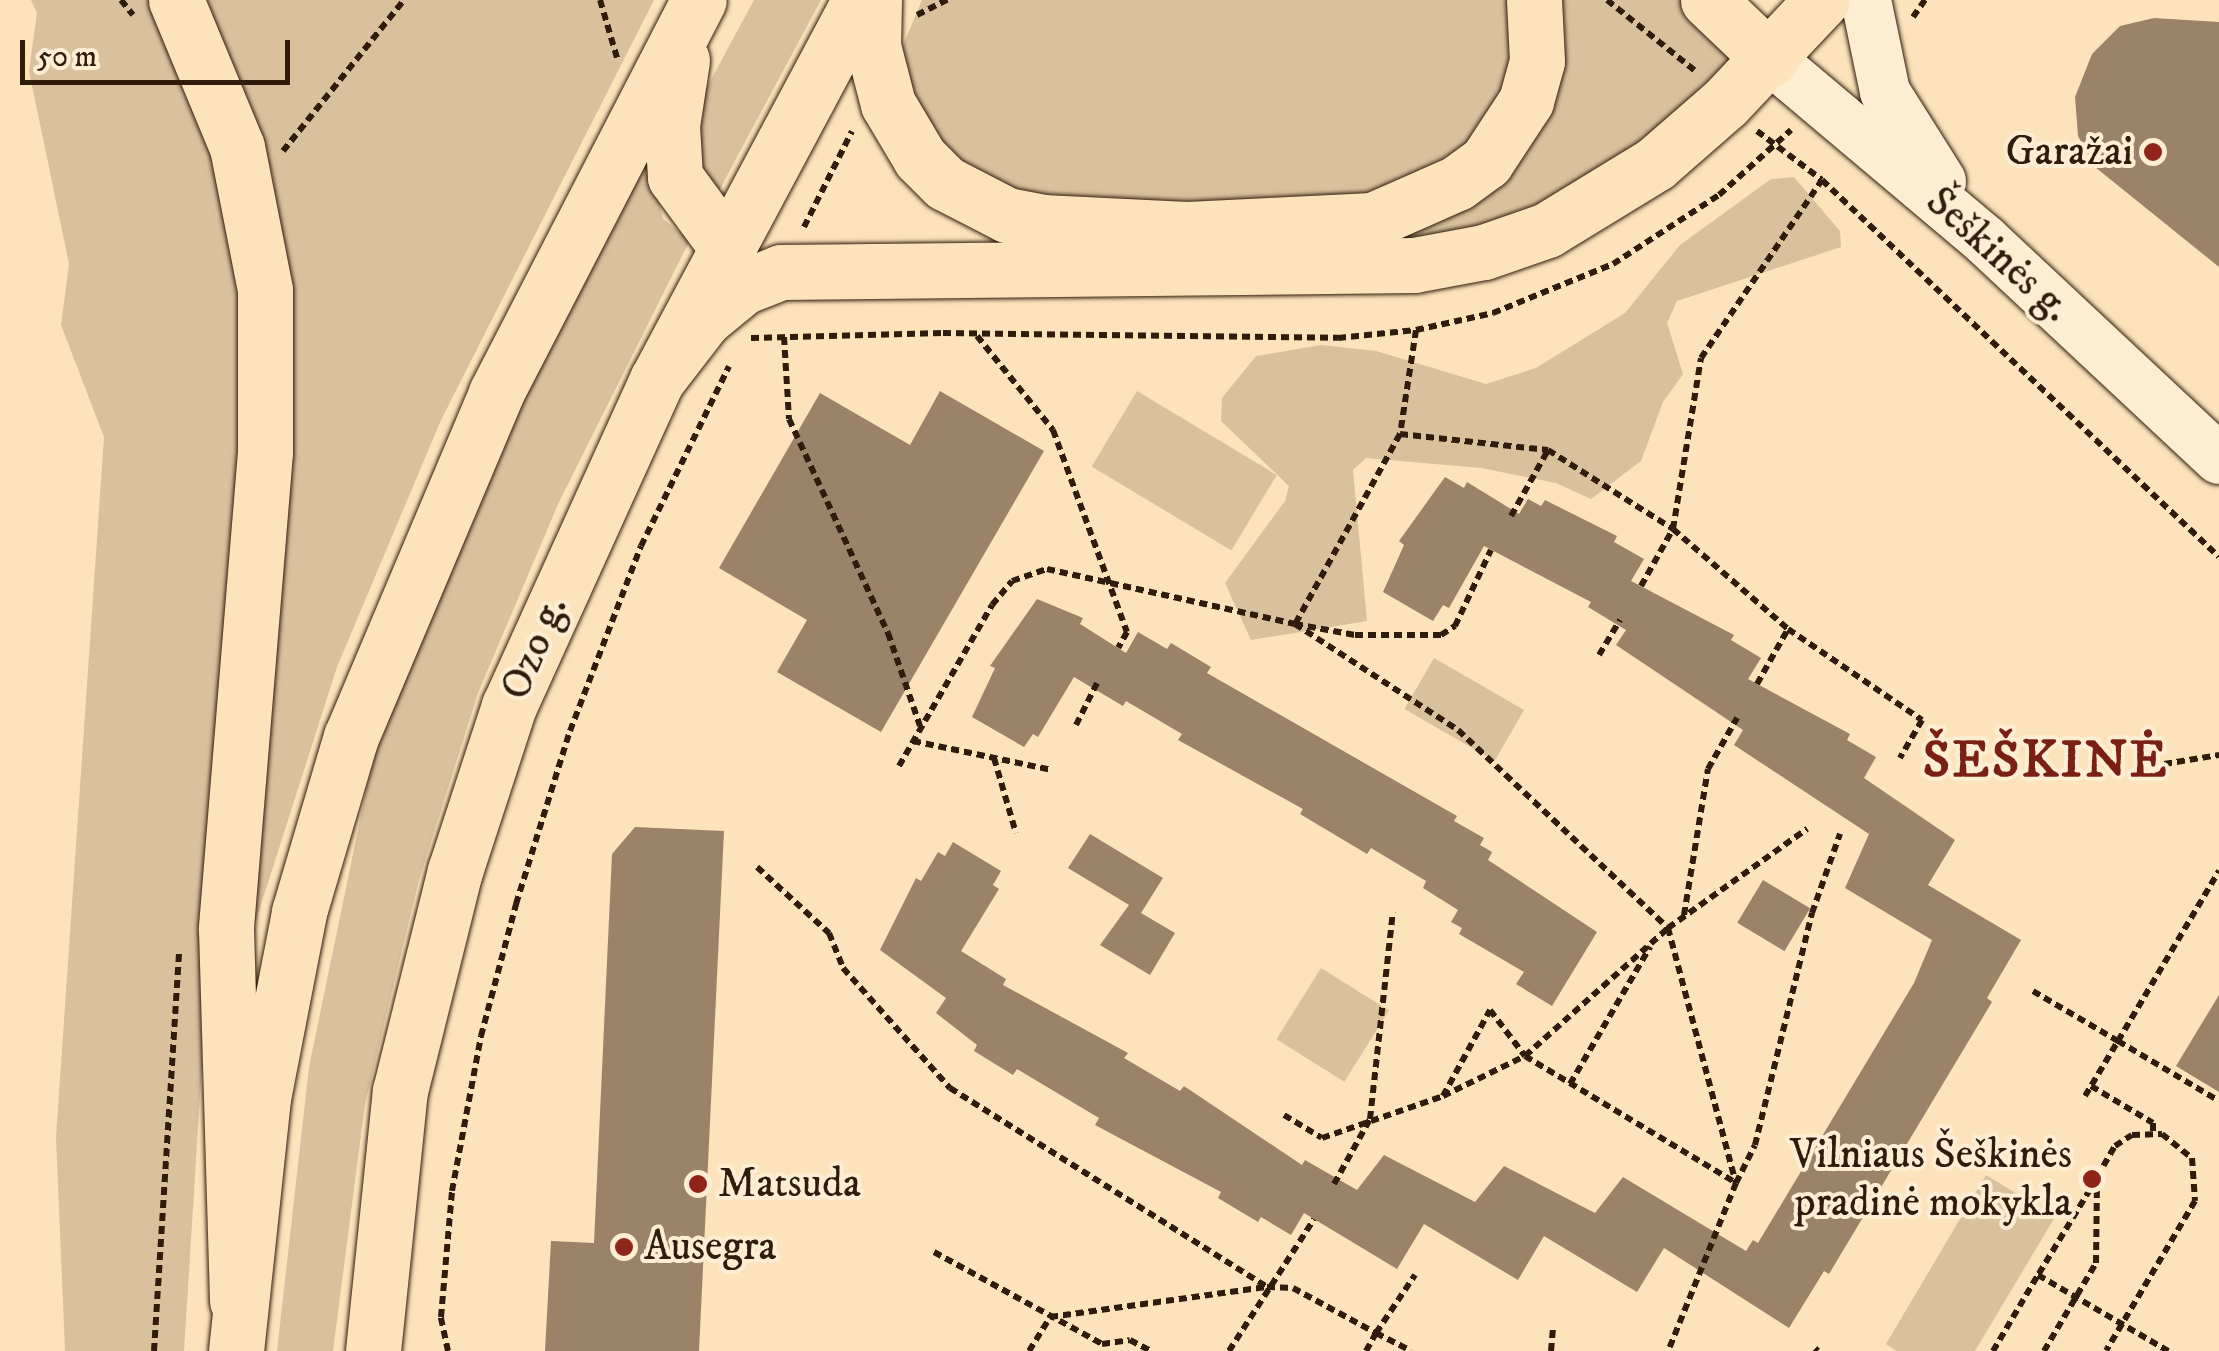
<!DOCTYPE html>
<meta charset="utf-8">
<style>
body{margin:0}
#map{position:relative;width:2219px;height:1351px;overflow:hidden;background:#fce3bc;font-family:"IM FELL DW Pica",serif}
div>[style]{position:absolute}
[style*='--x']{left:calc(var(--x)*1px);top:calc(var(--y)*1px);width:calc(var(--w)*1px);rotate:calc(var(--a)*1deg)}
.green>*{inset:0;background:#d9c19e;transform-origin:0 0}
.building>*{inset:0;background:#9a8368;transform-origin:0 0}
.path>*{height:6px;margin-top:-3px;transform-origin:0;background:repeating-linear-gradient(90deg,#2f1c0c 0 8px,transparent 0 13px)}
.roads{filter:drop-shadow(0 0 2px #2f1c0c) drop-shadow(0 0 2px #2f1c0c)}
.secondary>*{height:50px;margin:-25px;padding:0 25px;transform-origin:25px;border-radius:25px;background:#fdedd3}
.primary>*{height:55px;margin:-27.5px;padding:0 27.5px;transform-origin:27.5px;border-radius:27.5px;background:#fce3bc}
.highway>*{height:55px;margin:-27.5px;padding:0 27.5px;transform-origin:27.5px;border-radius:27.5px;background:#fce3bc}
.dots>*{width:28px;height:28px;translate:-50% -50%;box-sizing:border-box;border:5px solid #fdedd3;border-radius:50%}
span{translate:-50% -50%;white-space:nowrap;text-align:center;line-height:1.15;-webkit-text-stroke:8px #fdedd3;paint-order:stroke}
.poi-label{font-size:42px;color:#2f1c0c}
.right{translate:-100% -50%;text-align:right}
.left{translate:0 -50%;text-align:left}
.street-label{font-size:42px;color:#2f1c0c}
.district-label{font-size:52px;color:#7a1f14;font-weight:700;letter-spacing:2.5px}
.scale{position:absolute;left:20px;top:40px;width:270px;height:45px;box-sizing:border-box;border:5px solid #2f1c0c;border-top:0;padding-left:12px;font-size:30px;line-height:35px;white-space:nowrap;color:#2f1c0c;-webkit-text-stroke:8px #fdedd3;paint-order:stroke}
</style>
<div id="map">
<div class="green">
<i style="clip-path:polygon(31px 0,155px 0,230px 184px,247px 348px,184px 1351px,65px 1351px,56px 1137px,104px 437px,61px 325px,69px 264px,29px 71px,37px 13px)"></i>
<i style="clip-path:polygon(198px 0,654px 0,441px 420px,337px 667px,251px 936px,288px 279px,255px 118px)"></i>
<i style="clip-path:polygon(754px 0,821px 0,714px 200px,701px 188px,693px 113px)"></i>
<i style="clip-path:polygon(922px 0,1513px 0,1514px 70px,1469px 143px,1438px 168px,1396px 188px,1285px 206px,1043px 197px,1001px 188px,922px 136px,899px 55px)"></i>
<i style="clip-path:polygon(1552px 0,1685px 0,1739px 58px,1608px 169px,1491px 230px,1358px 254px,1449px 209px)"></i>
<i style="clip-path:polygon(647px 150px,663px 219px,690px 240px,559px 502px,478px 693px,419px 880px,365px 1104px,333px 1351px,277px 1351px,309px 1067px,379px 728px,507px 422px)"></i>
<i style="clip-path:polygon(1794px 177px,1840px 231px,1841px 247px,1677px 301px,1667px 323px,1683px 374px,1663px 402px,1641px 461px,1591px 499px,1556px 483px,1481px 468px,1366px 458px,1353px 470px,1367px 621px,1251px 640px,1225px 583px,1285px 501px,1289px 486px,1221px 421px,1222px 398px,1256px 356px,1321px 345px,1376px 351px,1486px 384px,1536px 368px,1625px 313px,1680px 245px,1771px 179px)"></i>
<i style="left:1137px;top:391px;width:163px;height:88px;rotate:31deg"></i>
<i style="left:1434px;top:658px;width:104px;height:59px;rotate:30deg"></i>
<i style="left:1321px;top:968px;width:80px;height:84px;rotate:32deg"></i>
<i style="clip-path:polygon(1986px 1175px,2055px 1217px,1975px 1351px,1897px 1351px,1886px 1344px)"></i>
</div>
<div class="building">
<i style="clip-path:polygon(2154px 18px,2219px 22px,2219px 267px,2095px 167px,2078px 136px,2075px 97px,2092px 54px,2120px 26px)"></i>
<i style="clip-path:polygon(940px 391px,1044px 451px,881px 732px,777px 672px,807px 620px,719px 568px,820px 393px,910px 445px)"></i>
<i style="clip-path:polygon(1445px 477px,1464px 488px,1467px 482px,1519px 514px,1528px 499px,1541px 506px,1545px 500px,1617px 536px,1614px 542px,1644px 559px,1631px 581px,1734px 635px,1731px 640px,1761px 658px,1748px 679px,1850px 734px,1847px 740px,1876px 757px,1864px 778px,1955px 840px,1928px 885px,2021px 940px,1987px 998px,1992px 1002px,1829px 1274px,1824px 1271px,1789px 1328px,1664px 1248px,1637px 1292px,1544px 1236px,1518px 1280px,1424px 1224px,1397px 1269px,1304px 1213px,1291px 1235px,1261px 1217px,1258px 1222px,1218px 1198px,1221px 1192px,1095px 1125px,1099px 1118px,1017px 1069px,1013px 1075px,974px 1051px,977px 1045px,936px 1013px,946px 998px,880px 950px,916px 878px,921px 881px,938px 852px,945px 856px,953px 842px,1001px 871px,993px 885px,999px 889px,961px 951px,1006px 979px,1003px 985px,1128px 1053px,1124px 1058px,1180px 1091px,1184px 1086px,1302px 1165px,1305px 1160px,1357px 1190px,1384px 1155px,1475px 1202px,1504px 1166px,1595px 1213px,1623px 1177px,1746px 1251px,1753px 1240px,1758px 1243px,1914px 983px,1932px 940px,1845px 888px,1869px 834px,1734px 745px,1743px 730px,1616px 645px,1626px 630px,1588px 607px,1591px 602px,1484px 546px,1449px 608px,1443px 605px,1433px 621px,1383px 592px,1404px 545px,1399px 541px)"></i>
<i style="clip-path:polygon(1037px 599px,1083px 618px,1080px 624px,1126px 653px,1138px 632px,1167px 649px,1171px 643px,1211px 667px,1207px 673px,1457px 816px,1454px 821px,1484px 838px,1480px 845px,1492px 852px,1488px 860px,1597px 932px,1552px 1006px,1516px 984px,1524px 972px,1459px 934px,1462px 928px,1451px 922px,1458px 910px,1423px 888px,1426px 881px,1371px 848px,1367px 854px,1300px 814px,1303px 809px,1178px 740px,1182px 734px,1126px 701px,1123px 706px,1074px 677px,1038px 737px,1033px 734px,1024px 747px,972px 717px,995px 668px,990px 666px)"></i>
<i style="clip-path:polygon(635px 827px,724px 831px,699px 1351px,545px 1351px,551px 1241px,594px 1243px,612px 854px)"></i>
<i style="clip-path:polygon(1090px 834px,1163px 878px,1141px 913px,1175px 933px,1150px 975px,1100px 945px,1129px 905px,1068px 868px)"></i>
<i style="left:1763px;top:880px;width:55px;height:50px;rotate:31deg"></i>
<i style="clip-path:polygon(2219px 995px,2219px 1092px,2176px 1066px)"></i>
</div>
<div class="path">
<i style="--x:121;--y:0;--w:19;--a:51"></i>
<i style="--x:600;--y:0;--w:64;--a:73.6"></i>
<i style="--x:1607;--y:0;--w:112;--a:38.8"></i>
<i style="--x:917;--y:15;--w:34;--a:-27"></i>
<i style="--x:1913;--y:17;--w:21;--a:-55"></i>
<i style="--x:1757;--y:131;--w:81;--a:37"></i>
<i style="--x:1822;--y:180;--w:547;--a:43.52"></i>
<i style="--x:283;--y:151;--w:193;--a:-51.3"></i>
<i style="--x:804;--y:227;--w:107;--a:-63.4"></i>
<i style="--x:1416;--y:330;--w:105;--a:98.7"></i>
<i style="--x:1400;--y:434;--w:217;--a:118.9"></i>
<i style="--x:1295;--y:624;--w:61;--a:10.4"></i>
<i style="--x:1355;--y:635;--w:86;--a:0"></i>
<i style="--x:1441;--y:635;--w:17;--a:-33"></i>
<i style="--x:1455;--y:626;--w:84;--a:-64.7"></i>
<i style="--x:977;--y:336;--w:121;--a:51"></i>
<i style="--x:1053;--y:430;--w:215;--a:69.9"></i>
<i style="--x:1127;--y:632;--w:18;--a:119"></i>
<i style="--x:784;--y:337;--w:82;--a:86.5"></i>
<i style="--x:789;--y:419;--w:236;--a:65.2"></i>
<i style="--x:888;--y:633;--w:98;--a:71"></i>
<i style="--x:751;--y:338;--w:192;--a:-1.5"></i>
<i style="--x:943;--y:333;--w:395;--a:0.7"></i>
<i style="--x:1338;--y:338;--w:78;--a:-5.9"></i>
<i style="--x:1416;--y:330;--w:79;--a:-12.4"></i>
<i style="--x:1493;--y:313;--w:130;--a:-22.2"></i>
<i style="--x:1613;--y:264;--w:126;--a:-33.1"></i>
<i style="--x:1719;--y:195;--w:97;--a:-42.1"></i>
<i style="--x:1400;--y:434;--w:149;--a:6.2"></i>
<i style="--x:1548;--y:450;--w:148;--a:32.3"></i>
<i style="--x:1673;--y:529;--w:152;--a:41"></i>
<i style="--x:1788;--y:629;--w:162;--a:34.2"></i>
<i style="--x:1922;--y:720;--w:44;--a:120.1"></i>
<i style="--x:1511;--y:516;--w:76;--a:-60.7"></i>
<i style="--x:1641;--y:586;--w:65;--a:-60.7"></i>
<i style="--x:1673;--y:529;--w:173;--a:-80.7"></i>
<i style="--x:1701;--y:358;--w:215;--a:-55.8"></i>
<i style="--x:1599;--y:655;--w:41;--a:-59"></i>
<i style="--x:1757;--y:684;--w:63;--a:-60.6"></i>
<i style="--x:1076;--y:725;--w:47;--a:-63.4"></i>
<i style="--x:913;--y:741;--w:142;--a:11.8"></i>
<i style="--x:994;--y:758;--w:78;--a:73.7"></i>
<i style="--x:2164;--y:764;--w:56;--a:-9.3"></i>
<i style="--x:899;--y:766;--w:186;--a:-60"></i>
<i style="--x:992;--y:605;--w:31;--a:-50"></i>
<i style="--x:1012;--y:581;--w:37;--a:-19"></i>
<i style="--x:1047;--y:569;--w:254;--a:12.5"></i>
<i style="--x:1295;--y:624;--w:194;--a:33"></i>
<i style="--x:1458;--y:730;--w:289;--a:43.3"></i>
<i style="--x:1668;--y:928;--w:264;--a:75.1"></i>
<i style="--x:1736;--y:1183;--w:181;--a:112"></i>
<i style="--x:757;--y:867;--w:98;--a:42.5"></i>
<i style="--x:829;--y:933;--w:38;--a:68"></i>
<i style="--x:843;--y:968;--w:161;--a:48.3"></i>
<i style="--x:950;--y:1088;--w:374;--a:32.1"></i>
<i style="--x:1267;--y:1287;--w:26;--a:2"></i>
<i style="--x:1293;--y:1288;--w:94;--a:28.5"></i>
<i style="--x:1376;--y:1333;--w:70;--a:-56.1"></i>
<i style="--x:1684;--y:915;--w:148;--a:-80.7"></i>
<i style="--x:1708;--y:769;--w:59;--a:-60.4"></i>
<i style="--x:2033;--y:991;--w:99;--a:30.5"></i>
<i style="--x:2118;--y:1041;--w:198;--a:-59.3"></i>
<i style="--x:1570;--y:1084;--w:159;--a:-59.7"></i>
<i style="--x:2091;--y:1086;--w:72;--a:30.8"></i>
<i style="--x:2153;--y:1123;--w:11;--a:90"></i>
<i style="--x:1443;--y:1096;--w:98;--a:-61.3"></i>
<i style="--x:1490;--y:1010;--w:58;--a:52.7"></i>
<i style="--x:1525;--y:1056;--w:246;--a:31"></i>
<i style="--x:1736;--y:1183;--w:42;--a:-63.4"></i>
<i style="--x:1755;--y:1145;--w:239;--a:-76.2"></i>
<i style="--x:1812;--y:913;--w:84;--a:-70.5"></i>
<i style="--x:2085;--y:1096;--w:64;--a:-59"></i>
<i style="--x:2118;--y:1041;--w:117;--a:30.7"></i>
<i style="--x:1284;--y:1115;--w:44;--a:31.2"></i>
<i style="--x:1322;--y:1138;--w:128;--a:-19.1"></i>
<i style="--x:1443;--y:1096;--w:91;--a:-26"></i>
<i style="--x:1525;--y:1056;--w:192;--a:-41.8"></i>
<i style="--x:1668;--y:928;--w:171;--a:-35.5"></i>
<i style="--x:2097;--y:1178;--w:114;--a:121.3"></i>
<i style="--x:2038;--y:1275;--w:151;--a:30.3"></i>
<i style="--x:1334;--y:1184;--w:74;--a:-61"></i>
<i style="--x:1370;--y:1119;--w:208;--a:-83.7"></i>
<i style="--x:934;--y:1252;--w:192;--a:28.7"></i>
<i style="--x:1102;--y:1344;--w:28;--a:-8"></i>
<i style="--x:1130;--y:1340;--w:24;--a:28"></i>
<i style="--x:1815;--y:1348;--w:4;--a:45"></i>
<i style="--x:154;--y:1351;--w:402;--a:-86.4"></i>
<i style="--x:448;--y:1351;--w:35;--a:-102"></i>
<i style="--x:441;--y:1317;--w:126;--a:-85"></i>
<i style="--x:452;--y:1191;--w:158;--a:-79.4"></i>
<i style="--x:481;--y:1036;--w:137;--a:-75.1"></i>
<i style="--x:516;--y:904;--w:181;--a:-72.7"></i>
<i style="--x:570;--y:731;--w:198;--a:-69"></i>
<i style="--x:641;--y:546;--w:200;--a:-63.9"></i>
<i style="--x:1029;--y:1351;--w:40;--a:-58"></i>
<i style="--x:1050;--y:1317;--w:218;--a:-7.9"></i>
<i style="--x:1229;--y:1351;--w:157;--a:-57.2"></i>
<i style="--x:1366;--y:1351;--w:21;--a:-61"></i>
<i style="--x:1376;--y:1333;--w:39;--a:27"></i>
<i style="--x:1551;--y:1351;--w:22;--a:-85"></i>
<i style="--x:1993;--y:1351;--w:88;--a:-59.4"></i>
<i style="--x:2044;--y:1351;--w:102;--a:-59.4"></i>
<i style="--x:2096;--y:1263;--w:86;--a:-89.3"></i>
<i style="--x:2097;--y:1177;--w:36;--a:-60"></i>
<i style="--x:2115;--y:1146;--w:20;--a:-33"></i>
<i style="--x:2132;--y:1135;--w:30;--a:-2"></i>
<i style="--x:2162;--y:1134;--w:38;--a:39"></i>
<i style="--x:2192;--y:1158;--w:43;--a:86"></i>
<i style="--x:2195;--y:1201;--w:174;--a:120.7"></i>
</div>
<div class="roads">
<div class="secondary">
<i style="--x:1866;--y:0;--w:94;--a:78.3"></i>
<i style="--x:1885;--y:92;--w:105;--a:57.8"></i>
<i style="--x:1770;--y:59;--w:282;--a:40.1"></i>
<i style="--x:1986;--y:241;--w:319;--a:43.1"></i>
</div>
<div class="primary">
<i style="--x:682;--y:60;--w:66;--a:98.7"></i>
<i style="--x:672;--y:125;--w:52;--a:86.7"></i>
<i style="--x:675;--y:177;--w:84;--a:53.7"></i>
<i style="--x:236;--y:1351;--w:254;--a:-83.9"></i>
<i style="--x:263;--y:1098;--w:189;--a:-79"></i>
<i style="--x:299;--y:912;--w:183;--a:-73.5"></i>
<i style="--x:351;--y:737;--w:373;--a:-67.1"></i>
<i style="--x:496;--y:393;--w:442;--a:-62.7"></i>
<i style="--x:373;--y:1351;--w:261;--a:-84.1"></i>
<i style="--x:400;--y:1091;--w:227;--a:-76"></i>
<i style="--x:455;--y:871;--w:174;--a:-71.9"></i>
<i style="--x:509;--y:706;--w:358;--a:-65.6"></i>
<i style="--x:657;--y:380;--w:431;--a:-61.9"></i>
</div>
<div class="highway">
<i style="--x:176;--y:0;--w:159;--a:67.5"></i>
<i style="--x:237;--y:147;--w:146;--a:78.9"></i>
<i style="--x:265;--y:290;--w:162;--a:90"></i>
<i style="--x:265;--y:452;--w:479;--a:94.7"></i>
<i style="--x:226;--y:929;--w:372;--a:88.3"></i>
<i style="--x:874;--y:0;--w:46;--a:91.2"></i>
<i style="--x:873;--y:46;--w:60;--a:75.5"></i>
<i style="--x:888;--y:104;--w:63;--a:59.3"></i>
<i style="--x:920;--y:158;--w:35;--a:45"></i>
<i style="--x:945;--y:183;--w:70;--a:27.3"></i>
<i style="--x:1007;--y:215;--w:36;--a:11"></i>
<i style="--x:1042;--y:222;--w:145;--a:2.8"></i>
<i style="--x:1187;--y:229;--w:186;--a:-2.8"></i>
<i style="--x:1373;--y:220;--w:92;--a:-23.8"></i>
<i style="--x:1457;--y:183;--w:36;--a:-36"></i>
<i style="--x:1486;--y:162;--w:73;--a:-56.7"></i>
<i style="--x:1526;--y:101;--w:41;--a:-74.6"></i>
<i style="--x:1537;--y:61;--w:61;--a:-92.8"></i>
<i style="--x:1708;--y:0;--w:86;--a:43.6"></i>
<i style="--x:657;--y:380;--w:77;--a:-52.4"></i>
<i style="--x:704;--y:319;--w:50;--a:-39.4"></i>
<i style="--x:743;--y:287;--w:41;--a:-21.5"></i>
<i style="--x:781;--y:272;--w:633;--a:-0.63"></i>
<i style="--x:1414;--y:265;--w:71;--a:-10.5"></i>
<i style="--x:1484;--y:252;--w:67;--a:-19.2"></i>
<i style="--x:1547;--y:230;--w:127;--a:-31.4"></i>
<i style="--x:1655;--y:164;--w:93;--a:-41.1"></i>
<i style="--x:1725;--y:103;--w:141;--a:-46.7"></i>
</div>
</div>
<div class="dots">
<i style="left:2153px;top:152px;background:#8f2418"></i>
<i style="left:2092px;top:1179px;background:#8f2418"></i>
<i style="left:698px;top:1184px;background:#8f2418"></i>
<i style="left:624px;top:1247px;background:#8f2418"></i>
</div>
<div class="poi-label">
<span class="right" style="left:2133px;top:152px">Garažai</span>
<span class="right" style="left:2072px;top:1179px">Vilniaus Šeškinės<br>pradinė mokykla</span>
<span class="left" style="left:718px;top:1184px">Matsuda</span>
<span class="left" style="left:644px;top:1247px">Ausegra</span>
</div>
<div class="street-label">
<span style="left:1998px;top:255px;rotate:42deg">Šeškinės g.</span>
<span style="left:535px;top:648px;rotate:-67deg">Ozo g.</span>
</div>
<div class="district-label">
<span style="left:2046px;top:762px">ŠEŠKINĖ</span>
</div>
<div class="scale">50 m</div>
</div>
